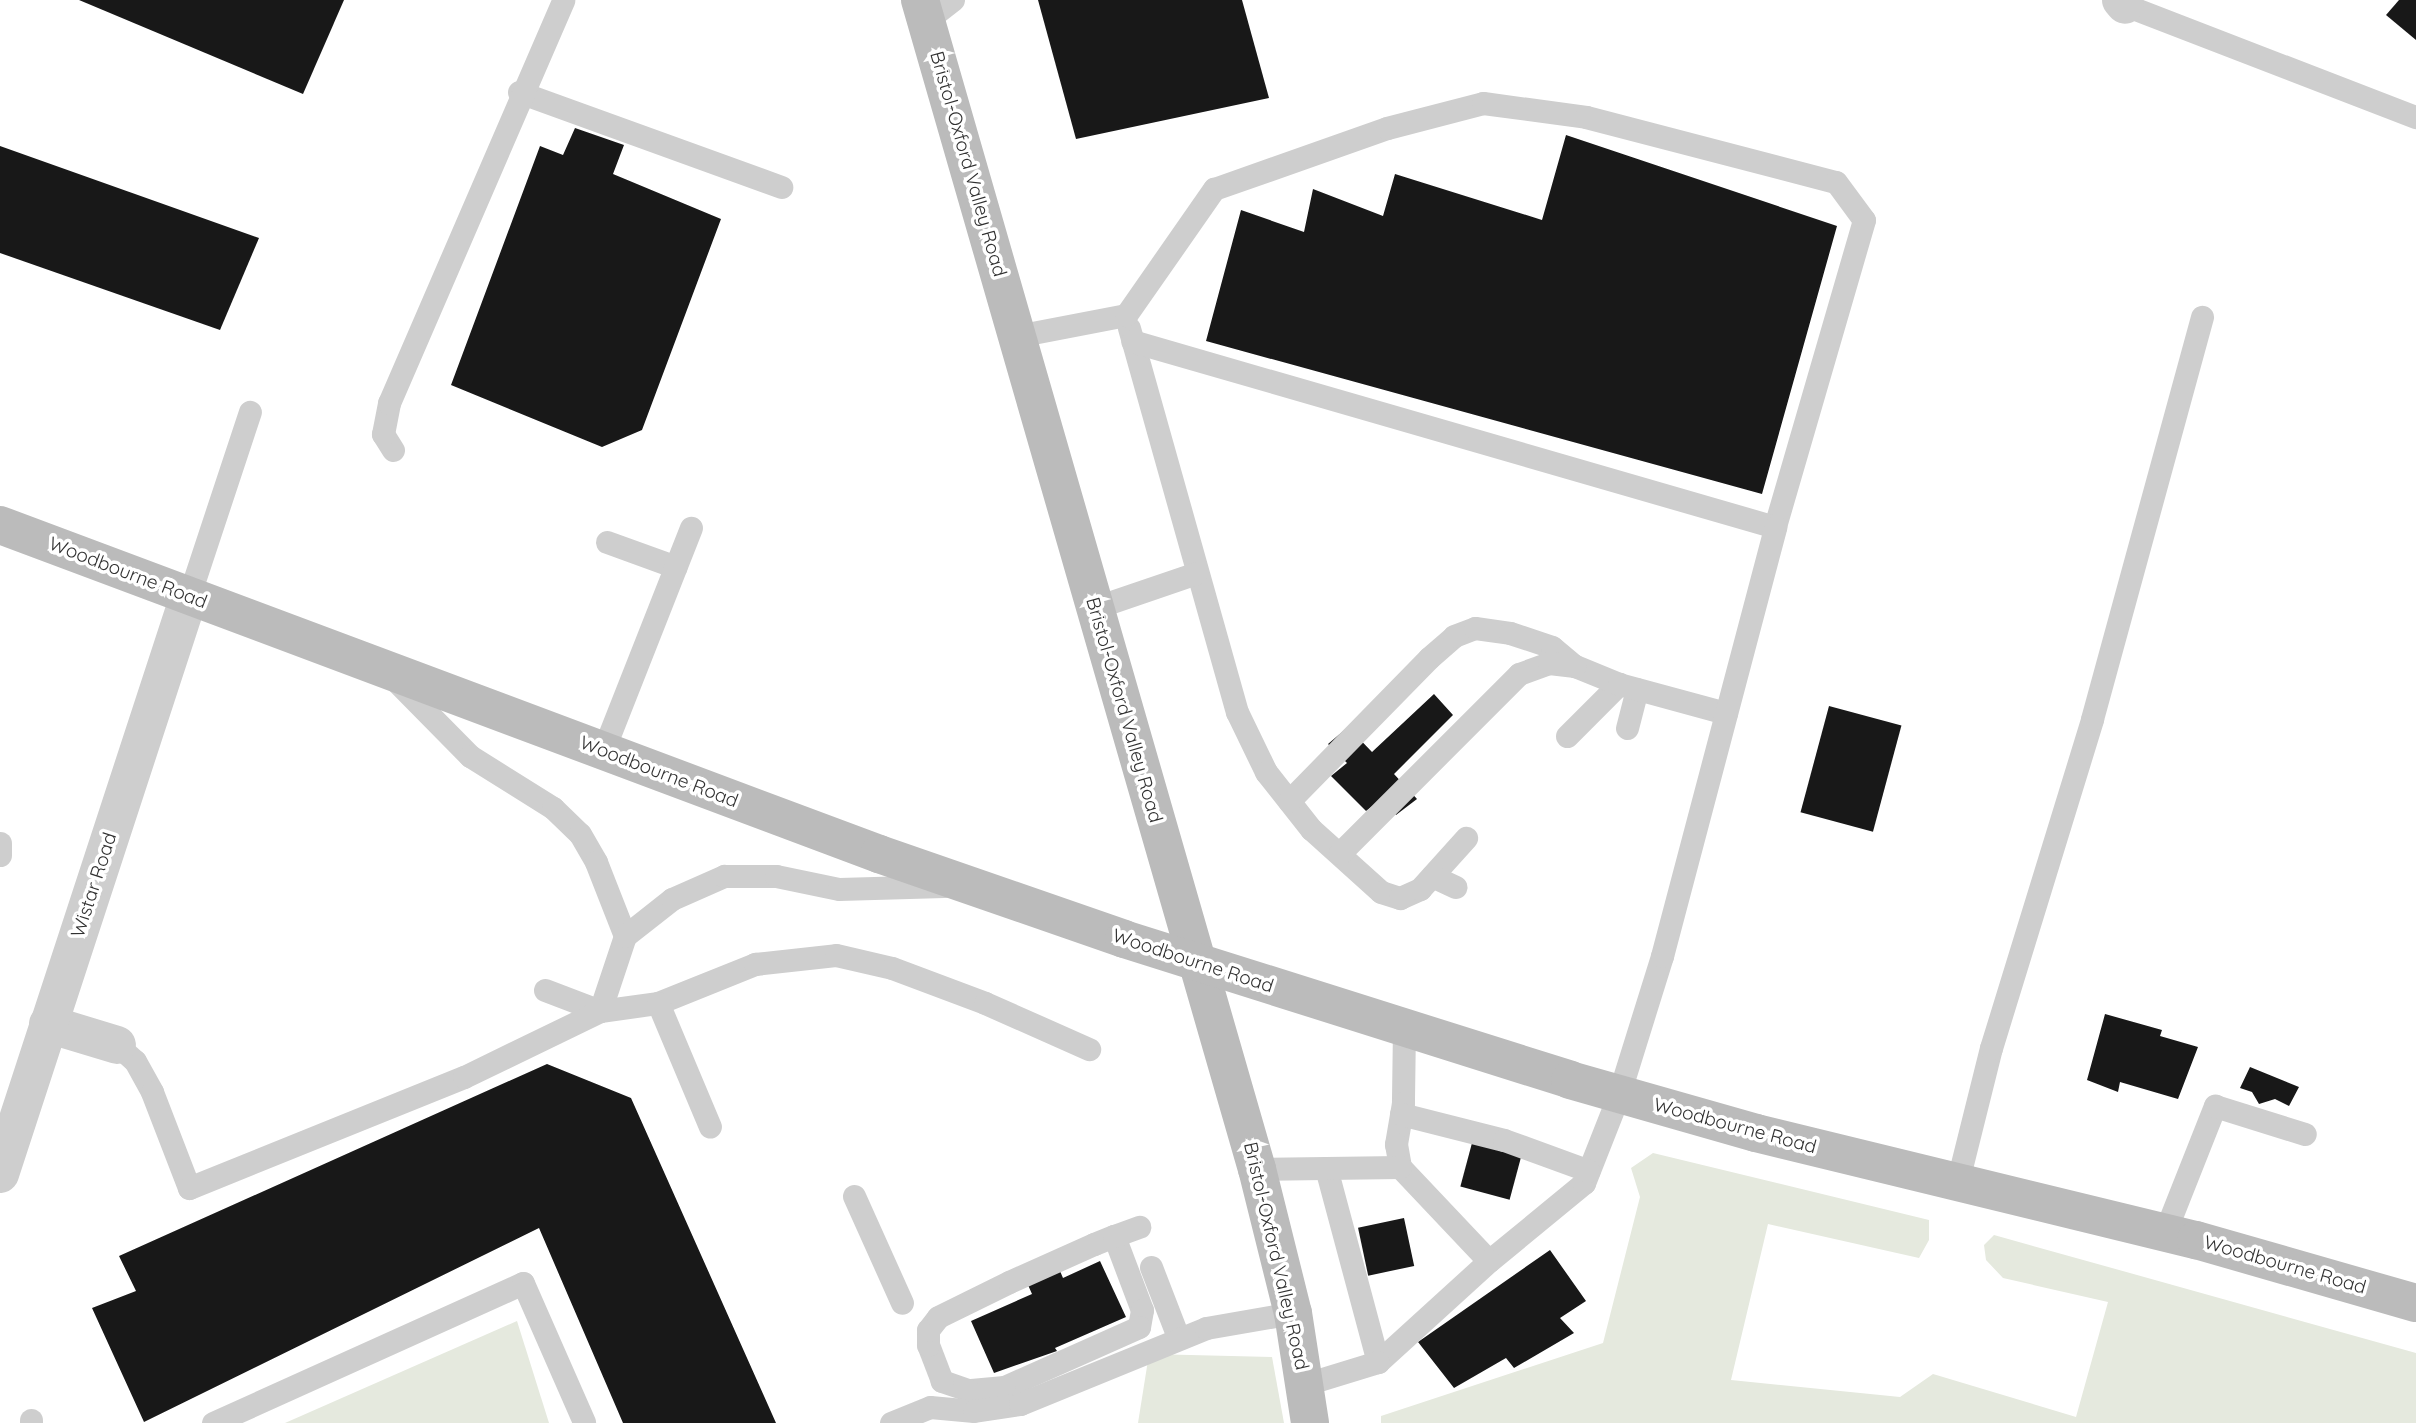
<!DOCTYPE html>
<style>
body{margin:0}
#map{position:relative;width:2416px;height:1423px;overflow:hidden;background:#fff;font-family:Quicksand,sans-serif}
div>[style]{position:absolute}
[style*='--x']{left:calc(var(--x)*1px);top:calc(var(--y)*1px);width:calc(var(--w)*1px);rotate:calc(var(--a)*1deg)}
.green>*{inset:0;background:#e5e9de}
.building>*{inset:0;background:#181818;transform-origin:0 0}
.lane>*{height:23px;margin:-11.5px;padding:0 11.5px;transform-origin:11.5px;border-radius:11.5px;background:#cecece}
.street>*{height:38px;margin:-19px;padding:0 19px;transform-origin:19px;border-radius:19px;background:#cecece}
.secondary>*{height:38px;margin:-19px;padding:0 19px;transform-origin:19px;border-radius:19px;background:#bbb}
span{translate:-50% -50%;white-space:nowrap;text-align:center;line-height:1.15;-webkit-text-stroke:7px #fff;paint-order:stroke}
.street-label{font-size:19px;color:#313131}
</style>
<div id="map">
<div class="green">
<i style="clip-path:polygon(1653px 1153px,1929px 1220px,1929px 1240px,1919px 1258px,1768px 1224px,1731px 1380px,1900px 1397px,1933px 1374px,2076px 1417px,2108px 1302px,2003px 1278px,1986px 1260px,1984px 1245px,1994px 1235px,2416px 1353px,2416px 1423px,1381px 1423px,1381px 1416px,1603px 1343px,1640px 1197px,1631px 1168px)"></i>
<i style="clip-path:polygon(517px 1321px,549px 1423px,285px 1423px)"></i>
<i style="clip-path:polygon(1149px 1354px,1272px 1357px,1284px 1423px,1138px 1423px)"></i>
</div>
<div class="building">
<i style="clip-path:polygon(79px 0,344px 0,303px 94px)"></i>
<i style="clip-path:polygon(1038px 0,1242px 0,1269px 98px,1076px 139px)"></i>
<i style="clip-path:polygon(2399px 0,2416px 0,2416px 40px,2386px 15px)"></i>
<i style="clip-path:polygon(575px 128px,624px 145px,613px 174px,721px 219px,642px 430px,602px 447px,451px 385px,540px 146px,563px 155px)"></i>
<i style="clip-path:polygon(1566px 135px,1837px 226px,1762px 494px,1206px 341px,1241px 210px,1304px 232px,1313px 189px,1383px 216px,1395px 174px,1542px 220px)"></i>
<i style="clip-path:polygon(0 146px,259px 238px,220px 330px,0 253px)"></i>
<i style="clip-path:polygon(1434px 694px,1453px 715px,1394px 774px,1417px 799px,1396px 815px,1382px 799px,1366px 811px,1331px 776px,1347px 763px,1328px 744px,1348px 727px,1372px 752px)"></i>
<i style="left:1829px;top:706px;width:75px;height:110px;rotate:15deg"></i>
<i style="clip-path:polygon(2105px 1014px,2162px 1030px,2160px 1036px,2198px 1047px,2178px 1099px,2120px 1082px,2118px 1092px,2087px 1080px)"></i>
<i style="clip-path:polygon(547px 1064px,631px 1098px,776px 1423px,623px 1423px,539px 1228px,144px 1422px,92px 1308px,136px 1291px,119px 1256px)"></i>
<i style="clip-path:polygon(2250px 1067px,2299px 1087px,2289px 1106px,2275px 1099px,2259px 1104px,2252px 1092px,2240px 1088px)"></i>
<i style="left:1472px;top:1143px;width:51px;height:45px;rotate:15deg"></i>
<i style="left:1404px;top:1218px;width:49px;height:47px;rotate:78deg"></i>
<i style="clip-path:polygon(1550px 1250px,1586px 1301px,1560px 1318px,1574px 1333px,1514px 1368px,1506px 1358px,1454px 1388px,1418px 1342px)"></i>
<i style="clip-path:polygon(1100px 1261px,1126px 1317px,1055px 1348px,1057px 1351px,994px 1373px,971px 1321px,1032px 1294px,1028px 1285px,1060px 1271px,1063px 1278px)"></i>
</div>
<div class="lane">
<i style="--x:2125;--y:5;--w:312;--a:21.1"></i>
<i style="--x:927;--y:20;--w:33;--a:-38"></i>
<i style="--x:519;--y:92;--w:279;--a:19.9"></i>
<i style="--x:1129;--y:328;--w:399;--a:74.3"></i>
<i style="--x:1237;--y:712;--w:67;--a:64.2"></i>
<i style="--x:1266;--y:772;--w:73;--a:51.7"></i>
<i style="--x:1311;--y:829;--w:94;--a:42"></i>
<i style="--x:1381;--y:892;--w:20;--a:18"></i>
<i style="--x:1400;--y:898;--w:22;--a:-24"></i>
<i style="--x:1420;--y:889;--w:69;--a:-48"></i>
<i style="--x:1017;--y:336;--w:111;--a:-10.9"></i>
<i style="--x:1126;--y:315;--w:154;--a:-55.1"></i>
<i style="--x:1214;--y:189;--w:183;--a:-19.4"></i>
<i style="--x:1387;--y:128;--w:99;--a:-14.6"></i>
<i style="--x:1483;--y:103;--w:104;--a:7.7"></i>
<i style="--x:1586;--y:117;--w:258;--a:14.6"></i>
<i style="--x:1836;--y:182;--w:47;--a:53.6"></i>
<i style="--x:1864;--y:220;--w:320;--a:106.2"></i>
<i style="--x:1775;--y:527;--w:669;--a:-163.87"></i>
<i style="--x:393;--y:450;--w:19;--a:-122"></i>
<i style="--x:383;--y:434;--w:32;--a:-79"></i>
<i style="--x:389;--y:403;--w:439;--a:-66.6"></i>
<i style="--x:607;--y:542;--w:73;--a:19.9"></i>
<i style="--x:189;--y:596;--w:194;--a:-71.7"></i>
<i style="--x:1094;--y:608;--w:108;--a:-18.9"></i>
<i style="--x:395;--y:680;--w:107;--a:45.4"></i>
<i style="--x:470;--y:756;--w:98;--a:32.1"></i>
<i style="--x:553;--y:808;--w:37;--a:44"></i>
<i style="--x:580;--y:834;--w:32;--a:60"></i>
<i style="--x:596;--y:862;--w:79;--a:68.6"></i>
<i style="--x:1627;--y:728;--w:40;--a:-75.6"></i>
<i style="--x:1567;--y:736;--w:74;--a:-45"></i>
<i style="--x:603;--y:751;--w:240;--a:-68.5"></i>
<i style="--x:1289;--y:801;--w:200;--a:-45.6"></i>
<i style="--x:1429;--y:658;--w:33;--a:-41"></i>
<i style="--x:1454;--y:636;--w:22;--a:-21"></i>
<i style="--x:1475;--y:628;--w:35;--a:8"></i>
<i style="--x:1510;--y:633;--w:44;--a:18.4"></i>
<i style="--x:1552;--y:647;--w:30;--a:40"></i>
<i style="--x:1575;--y:666;--w:48;--a:22.2"></i>
<i style="--x:1619;--y:684;--w:111;--a:15.2"></i>
<i style="--x:0;--y:843;--w:12;--a:90"></i>
<i style="--x:1340;--y:853;--w:253;--a:-45"></i>
<i style="--x:1519;--y:674;--w:32;--a:-20"></i>
<i style="--x:1549;--y:663;--w:26;--a:7"></i>
<i style="--x:1432;--y:876;--w:26;--a:25"></i>
<i style="--x:545;--y:990;--w:59;--a:20.9"></i>
<i style="--x:600;--y:1011;--w:79;--a:-71.6"></i>
<i style="--x:625;--y:936;--w:60;--a:-38.2"></i>
<i style="--x:672;--y:899;--w:57;--a:-23.9"></i>
<i style="--x:724;--y:876;--w:52;--a:0"></i>
<i style="--x:776;--y:876;--w:64;--a:11.7"></i>
<i style="--x:839;--y:889;--w:105;--a:-1.6"></i>
<i style="--x:658;--y:1003;--w:105;--a:-21.9"></i>
<i style="--x:755;--y:964;--w:81;--a:-6.3"></i>
<i style="--x:836;--y:955;--w:57;--a:13.1"></i>
<i style="--x:892;--y:968;--w:99;--a:20.6"></i>
<i style="--x:985;--y:1003;--w:114;--a:23.9"></i>
<i style="--x:1404;--y:1027;--w:76;--a:90.8"></i>
<i style="--x:1403;--y:1103;--w:42;--a:99.7"></i>
<i style="--x:1396;--y:1144;--w:23;--a:80"></i>
<i style="--x:1400;--y:1167;--w:129;--a:46.6"></i>
<i style="--x:1489;--y:1261;--w:123;--a:-39.4"></i>
<i style="--x:1584;--y:1183;--w:96;--a:-68.5"></i>
<i style="--x:1619;--y:1094;--w:145;--a:-72.7"></i>
<i style="--x:1662;--y:956;--w:444;--a:-75.2"></i>
<i style="--x:117;--y:1045;--w:24;--a:42"></i>
<i style="--x:135;--y:1061;--w:35;--a:61"></i>
<i style="--x:152;--y:1092;--w:103;--a:68.9"></i>
<i style="--x:189;--y:1188;--w:297;--a:-22"></i>
<i style="--x:464;--y:1077;--w:151;--a:-25.9"></i>
<i style="--x:600;--y:1011;--w:59;--a:-7.9"></i>
<i style="--x:658;--y:1003;--w:134;--a:67.2"></i>
<i style="--x:1401;--y:1114;--w:106;--a:14.2"></i>
<i style="--x:1504;--y:1140;--w:90;--a:20"></i>
<i style="--x:1326;--y:1168;--w:201;--a:75"></i>
<i style="--x:1378;--y:1362;--w:150;--a:-42.3"></i>
<i style="--x:1257;--y:1169;--w:143;--a:-0.8"></i>
<i style="--x:1957;--y:1184;--w:140;--a:-76"></i>
<i style="--x:1991;--y:1048;--w:344;--a:-72.9"></i>
<i style="--x:2092;--y:719;--w:417;--a:-74.7"></i>
<i style="--x:854;--y:1196;--w:117;--a:65.8"></i>
<i style="--x:2165;--y:1232;--w:136;--a:-68.4"></i>
<i style="--x:2215;--y:1106;--w:94;--a:17.3"></i>
<i style="--x:1114;--y:1236;--w:79;--a:69.3"></i>
<i style="--x:1142;--y:1310;--w:17;--a:100"></i>
<i style="--x:1139;--y:1327;--w:148;--a:156"></i>
<i style="--x:1004;--y:1387;--w:36;--a:175"></i>
<i style="--x:968;--y:1390;--w:28;--a:-161"></i>
<i style="--x:942;--y:1381;--w:39;--a:-111"></i>
<i style="--x:928;--y:1345;--w:15;--a:-90"></i>
<i style="--x:928;--y:1330;--w:16;--a:-52"></i>
<i style="--x:938;--y:1317;--w:79;--a:-26.2"></i>
<i style="--x:1009;--y:1282;--w:93;--a:-24.1"></i>
<i style="--x:1094;--y:1244;--w:22;--a:-22"></i>
<i style="--x:1114;--y:1236;--w:27;--a:-20"></i>
<i style="--x:1151;--y:1267;--w:75;--a:68.9"></i>
<i style="--x:1306;--y:1384;--w:75;--a:-17"></i>
<i style="--x:31;--y:1420;--w:3;--a:90"></i>
<i style="--x:213;--y:1423;--w:340;--a:-24.3"></i>
<i style="--x:523;--y:1283;--w:152;--a:66.3"></i>
<i style="--x:891;--y:1423;--w:42;--a:-22.3"></i>
<i style="--x:930;--y:1407;--w:44;--a:5.2"></i>
<i style="--x:974;--y:1411;--w:47;--a:-8.7"></i>
<i style="--x:1020;--y:1404;--w:201;--a:-22.2"></i>
<i style="--x:1206;--y:1328;--w:88;--a:-9.8"></i>
</div>
<div class="street">
<i style="--x:2121;--y:0;--w:6;--a:51"></i>
<i style="--x:48;--y:1024;--w:72;--a:16.9"></i>
<i style="--x:0;--y:1174;--w:608;--a:-71.89"></i>
</div>
<div class="secondary">
<i style="--x:920;--y:0;--w:1217;--a:73.92"></i>
<i style="--x:1257;--y:1169;--w:148;--a:76"></i>
<i style="--x:1293;--y:1313;--w:111;--a:81.2"></i>
<i style="--x:0;--y:525;--w:939;--a:20.52"></i>
<i style="--x:879;--y:854;--w:259;--a:19.1"></i>
<i style="--x:1124;--y:939;--w:468;--a:17.5"></i>
<i style="--x:1570;--y:1080;--w:193;--a:15.9"></i>
<i style="--x:1756;--y:1133;--w:453;--a:13.7"></i>
<i style="--x:2196;--y:1240;--w:229;--a:16"></i>
</div>
<div class="street-label">
<span style="left:968px;top:164px;rotate:74deg">Bristol-Oxford Valley Road</span>
<span style="left:128px;top:573px;rotate:21deg">Woodbourne Road</span>
<span style="left:1124px;top:710px;rotate:74deg">Bristol-Oxford Valley Road</span>
<span style="left:659px;top:772px;rotate:21deg">Woodbourne Road</span>
<span style="left:94px;top:885px;rotate:-72deg">Wistar Road</span>
<span style="left:1193px;top:961px;rotate:18deg">Woodbourne Road</span>
<span style="left:1735px;top:1126px;rotate:15deg">Woodbourne Road</span>
<span style="left:1276px;top:1256px;rotate:77deg">Bristol-Oxford Valley Road</span>
<span style="left:2285px;top:1265px;rotate:16deg">Woodbourne Road</span>
</div>
</div>
